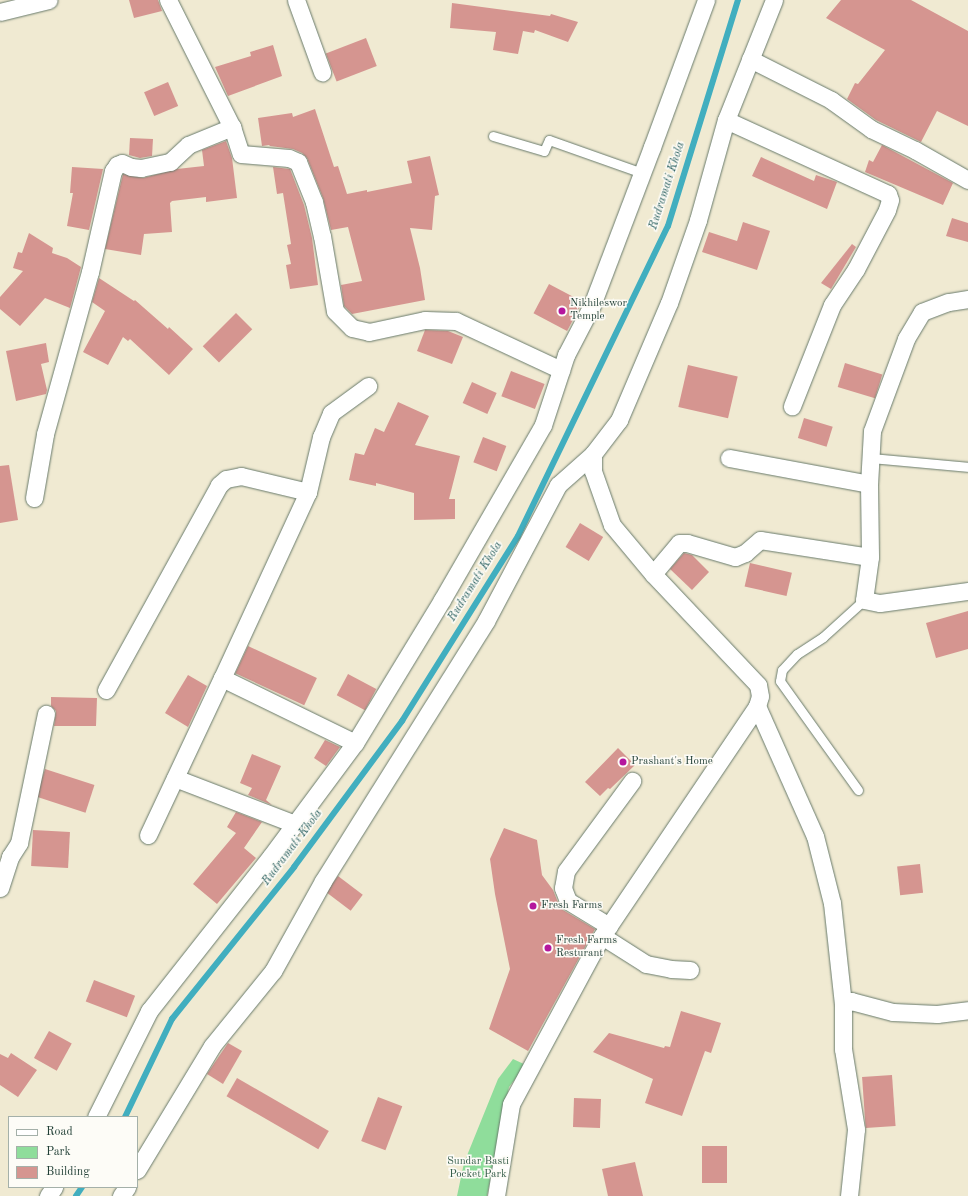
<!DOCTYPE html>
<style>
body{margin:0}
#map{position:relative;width:968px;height:1196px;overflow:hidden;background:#f0ead2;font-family:"Old Standard TT",serif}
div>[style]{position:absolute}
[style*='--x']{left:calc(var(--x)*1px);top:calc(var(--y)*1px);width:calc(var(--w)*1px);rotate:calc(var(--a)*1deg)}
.green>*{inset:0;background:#8fdd9b}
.stream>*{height:6px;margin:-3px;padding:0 3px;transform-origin:3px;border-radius:3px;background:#41aebf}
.building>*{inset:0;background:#d59590;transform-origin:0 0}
.roads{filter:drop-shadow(0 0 1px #687a6b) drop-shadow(0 0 1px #687a6b)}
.lane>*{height:9px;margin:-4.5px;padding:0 4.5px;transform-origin:4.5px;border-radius:4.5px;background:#fff}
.street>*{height:17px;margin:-8.5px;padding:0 8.5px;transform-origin:8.5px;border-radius:8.5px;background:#fff}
.dots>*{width:11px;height:11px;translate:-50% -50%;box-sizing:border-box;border:2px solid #fdfcf7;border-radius:50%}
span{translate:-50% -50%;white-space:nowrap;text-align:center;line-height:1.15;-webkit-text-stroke:3px #fdfcf7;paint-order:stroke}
.poi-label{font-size:11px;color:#1f3d34}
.left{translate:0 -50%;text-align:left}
.park-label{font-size:11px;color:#355d49}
.water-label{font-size:12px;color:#295f5e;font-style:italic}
.legend{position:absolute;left:8px;top:1116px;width:130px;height:72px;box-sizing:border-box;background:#fdfcf7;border:1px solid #a4b0a9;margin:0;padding:5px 7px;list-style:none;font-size:12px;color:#1f3d34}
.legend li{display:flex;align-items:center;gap:8px;height:20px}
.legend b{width:20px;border:1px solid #a4b0a9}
</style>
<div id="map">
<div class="green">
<i style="clip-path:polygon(513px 1059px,526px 1065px,509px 1087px,487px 1196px,457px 1196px,464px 1163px,498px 1079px)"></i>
</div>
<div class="stream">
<i style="--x:125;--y:1117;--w:109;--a:-64.4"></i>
<i style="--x:172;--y:1019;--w:195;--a:-51.2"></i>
<i style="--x:294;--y:867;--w:182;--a:-53.5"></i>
<i style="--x:402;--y:721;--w:218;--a:-57.9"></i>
<i style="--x:518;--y:536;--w:344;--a:-64.2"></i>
<i style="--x:668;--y:226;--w:237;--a:-72.8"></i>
<i style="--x:76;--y:1196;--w:11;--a:-56"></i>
</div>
<div class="building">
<i style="clip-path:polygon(129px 0,158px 0,162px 11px,134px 18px)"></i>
<i style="clip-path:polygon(841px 0,911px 0,968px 31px,968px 126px,937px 111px,921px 142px,876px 120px,847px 99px,855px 83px,858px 84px,885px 50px,826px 18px)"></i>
<i style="clip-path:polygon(452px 3px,550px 16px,551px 14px,578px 22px,568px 42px,535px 30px,534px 33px,523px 31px,518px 54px,493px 50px,496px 32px,450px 28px)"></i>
<i style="left:366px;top:38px;width:30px;height:43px;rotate:69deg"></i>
<i style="clip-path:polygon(273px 45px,282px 76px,228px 96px,215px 67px,251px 56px,250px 52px)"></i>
<i style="left:168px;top:82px;width:26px;height:26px;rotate:67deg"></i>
<i style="clip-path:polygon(315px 109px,334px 167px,338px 166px,347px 194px,367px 190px,367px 192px,412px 183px,407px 161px,430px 156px,439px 195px,435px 196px,432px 230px,410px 228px,420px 268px,425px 300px,352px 314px,344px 306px,341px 285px,362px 281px,348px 227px,331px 230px,323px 198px,307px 158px,302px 153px,293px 149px,270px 146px,269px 145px,262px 146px,258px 118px,292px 113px,293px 117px)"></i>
<i style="clip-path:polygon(130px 138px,153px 139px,152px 156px,140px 158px,129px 155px)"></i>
<i style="clip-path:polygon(226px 141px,232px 158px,237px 198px,206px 202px,206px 197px,172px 201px,170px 203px,172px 232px,144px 234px,141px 255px,105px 249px,123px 174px,143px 178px,177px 169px,204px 166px,202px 150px)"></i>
<i style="clip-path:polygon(882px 145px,953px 183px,943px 205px,865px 172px,869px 160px,873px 162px)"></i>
<i style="clip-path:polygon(761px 157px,814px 181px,816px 175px,837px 182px,827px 209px,752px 176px)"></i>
<i style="clip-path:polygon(72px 167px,103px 169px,89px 230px,67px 226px,73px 193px,70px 193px)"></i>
<i style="clip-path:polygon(273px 167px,290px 169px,304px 205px,312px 238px,318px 285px,290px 289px,286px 265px,291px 264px,287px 245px,291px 244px,283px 193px,277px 194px)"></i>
<i style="clip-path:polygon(952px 218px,968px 223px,968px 242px,946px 236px)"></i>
<i style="clip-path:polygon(743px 222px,770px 231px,757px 270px,702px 252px,709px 232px,737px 241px)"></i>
<i style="clip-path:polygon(29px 233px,53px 248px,52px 253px,67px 258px,81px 267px,70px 308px,45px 298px,20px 326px,0 309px,0 297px,23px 271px,13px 268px,18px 252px,22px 253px)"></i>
<i style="clip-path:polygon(852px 244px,856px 247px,831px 289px,821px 283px)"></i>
<i style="clip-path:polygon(99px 278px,134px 301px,135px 300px,168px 329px,169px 327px,193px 349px,169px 375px,130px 339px,128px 341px,123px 337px,108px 365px,83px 352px,105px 311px,92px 302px)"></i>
<i style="left:549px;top:284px;width:38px;height:33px;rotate:28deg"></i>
<i style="left:236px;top:313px;width:23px;height:47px;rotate:45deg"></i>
<i style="clip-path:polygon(425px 330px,448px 331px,463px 337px,452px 364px,417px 351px)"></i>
<i style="clip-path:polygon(46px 343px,49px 362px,41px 364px,47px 390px,46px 394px,16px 401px,6px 351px)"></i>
<i style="left:845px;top:363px;width:39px;height:25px;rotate:17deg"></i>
<i style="left:688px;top:365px;width:51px;height:43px;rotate:13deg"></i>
<i style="left:511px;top:371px;width:36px;height:27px;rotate:21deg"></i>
<i style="left:472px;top:382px;width:27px;height:23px;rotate:24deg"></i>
<i style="clip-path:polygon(398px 402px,429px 416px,415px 445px,460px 456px,449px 499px,455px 499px,455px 519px,414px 520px,414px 493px,376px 483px,376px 486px,349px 480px,355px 453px,364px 455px,375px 428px,384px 432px)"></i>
<i style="left:804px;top:418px;width:30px;height:21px;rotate:17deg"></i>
<i style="left:483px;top:437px;width:25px;height:27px;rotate:21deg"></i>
<i style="clip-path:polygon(9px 465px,18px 520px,0 523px,0 466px)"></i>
<i style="left:580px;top:523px;width:27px;height:28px;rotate:31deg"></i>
<i style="clip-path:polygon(684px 553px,692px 555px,709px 572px,692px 590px,670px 569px)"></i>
<i style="left:750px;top:563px;width:43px;height:24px;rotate:13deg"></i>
<i style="clip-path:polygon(968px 611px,968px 649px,936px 658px,926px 623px)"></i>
<i style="left:248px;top:646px;width:76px;height:30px;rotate:25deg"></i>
<i style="left:348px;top:674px;width:32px;height:24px;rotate:28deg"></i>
<i style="clip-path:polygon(188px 675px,207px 686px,188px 727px,165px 713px)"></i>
<i style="clip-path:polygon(51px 697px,97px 698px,96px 726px,54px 726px,56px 711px,51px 706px)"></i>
<i style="clip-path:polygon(325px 740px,340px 747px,326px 766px,314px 758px)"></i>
<i style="clip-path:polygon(618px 748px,635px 765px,610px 789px,608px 788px,600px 796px,585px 782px)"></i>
<i style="clip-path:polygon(252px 754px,281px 766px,266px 800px,272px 805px,248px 795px,252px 788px,240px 783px)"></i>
<i style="left:45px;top:769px;width:52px;height:29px;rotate:18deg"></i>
<i style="clip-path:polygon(236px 812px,262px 822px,244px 848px,256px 858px,217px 904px,193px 884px,236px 833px,227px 827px)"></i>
<i style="clip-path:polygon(504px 828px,537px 840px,542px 875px,553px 890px,559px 905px,563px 910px,595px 929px,528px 1051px,489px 1029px,510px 969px,495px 894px,490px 859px)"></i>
<i style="left:33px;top:830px;width:37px;height:36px;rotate:3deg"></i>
<i style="left:920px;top:864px;width:29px;height:23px;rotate:84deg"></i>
<i style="left:338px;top:876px;width:31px;height:20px;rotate:37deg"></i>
<i style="left:94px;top:980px;width:44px;height:23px;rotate:21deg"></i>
<i style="clip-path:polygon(681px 1011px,721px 1023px,711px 1053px,705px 1051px,682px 1116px,645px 1103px,653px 1079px,593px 1052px,609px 1033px,664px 1048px,665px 1046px,670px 1047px)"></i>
<i style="left:49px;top:1031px;width:26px;height:31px;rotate:29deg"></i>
<i style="clip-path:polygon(228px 1043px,242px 1051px,223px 1084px,207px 1074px)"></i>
<i style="clip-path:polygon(11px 1053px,37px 1070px,18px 1097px,0 1085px,0 1054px,8px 1058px)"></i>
<i style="left:892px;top:1075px;width:51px;height:30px;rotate:86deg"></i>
<i style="left:237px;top:1078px;width:106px;height:21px;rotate:30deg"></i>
<i style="left:378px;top:1097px;width:26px;height:47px;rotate:21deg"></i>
<i style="left:574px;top:1098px;width:27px;height:29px;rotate:2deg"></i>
<i style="left:702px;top:1146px;width:25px;height:37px"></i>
<i style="clip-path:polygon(635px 1162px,643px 1196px,608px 1196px,602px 1169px)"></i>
</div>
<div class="roads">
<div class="lane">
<i style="--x:493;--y:136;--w:53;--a:16.4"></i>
<i style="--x:544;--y:151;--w:12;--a:-66"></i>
<i style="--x:549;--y:140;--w:99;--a:19.5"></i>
<i style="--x:870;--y:458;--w:98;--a:5.2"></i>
<i style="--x:858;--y:790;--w:134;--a:-125.6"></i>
<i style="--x:780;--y:681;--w:11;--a:-80"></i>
<i style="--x:782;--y:670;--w:22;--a:-47"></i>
<i style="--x:797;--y:654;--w:31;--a:-33"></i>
<i style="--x:823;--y:637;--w:55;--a:-42.1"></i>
</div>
<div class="street">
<i style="--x:168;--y:0;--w:142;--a:63.3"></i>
<i style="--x:232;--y:127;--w:28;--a:72"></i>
<i style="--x:241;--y:154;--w:48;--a:4.8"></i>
<i style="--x:289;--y:158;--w:10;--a:24"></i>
<i style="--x:298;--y:162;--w:43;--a:68.2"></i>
<i style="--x:314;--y:202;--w:35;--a:77"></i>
<i style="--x:322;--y:236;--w:76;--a:80.2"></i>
<i style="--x:335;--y:311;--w:24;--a:45"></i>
<i style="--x:352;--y:328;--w:17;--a:13"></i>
<i style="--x:369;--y:332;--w:57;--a:-12.1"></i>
<i style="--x:425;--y:320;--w:31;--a:2"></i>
<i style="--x:456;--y:321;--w:116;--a:25"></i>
<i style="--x:296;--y:0;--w:77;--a:70.1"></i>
<i style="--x:0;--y:12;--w:50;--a:-13.8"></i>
<i style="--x:750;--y:59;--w:91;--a:26.8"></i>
<i style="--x:831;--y:100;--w:49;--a:35.9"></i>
<i style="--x:871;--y:129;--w:49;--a:25.5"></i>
<i style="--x:915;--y:150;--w:61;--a:29.5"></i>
<i style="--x:726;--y:120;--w:178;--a:24.6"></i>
<i style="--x:888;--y:194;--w:6;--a:72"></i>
<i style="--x:890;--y:200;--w:10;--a:107"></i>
<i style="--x:887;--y:210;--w:67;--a:117.7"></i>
<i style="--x:856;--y:269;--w:43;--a:123.7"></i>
<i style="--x:832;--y:305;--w:109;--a:111.6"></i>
<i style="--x:968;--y:299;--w:20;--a:171"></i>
<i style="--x:948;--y:302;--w:28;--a:159"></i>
<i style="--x:922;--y:312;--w:31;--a:121"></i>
<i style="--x:906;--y:339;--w:98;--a:110.3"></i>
<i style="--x:872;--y:431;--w:53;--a:93.2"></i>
<i style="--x:869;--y:484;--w:73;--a:89.2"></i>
<i style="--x:870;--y:557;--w:43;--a:97.9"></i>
<i style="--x:864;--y:600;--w:16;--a:11"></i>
<i style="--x:880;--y:603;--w:89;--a:-7.8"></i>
<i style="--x:729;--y:458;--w:142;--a:10.5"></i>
<i style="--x:308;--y:492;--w:57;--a:-76.7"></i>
<i style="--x:321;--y:437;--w:26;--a:-67"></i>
<i style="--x:331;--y:413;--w:46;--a:-36.1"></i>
<i style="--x:34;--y:498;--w:65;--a:-80.2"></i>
<i style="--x:45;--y:434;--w:168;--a:-74.5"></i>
<i style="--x:90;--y:272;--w:104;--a:-77.2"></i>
<i style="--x:113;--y:171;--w:7;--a:-56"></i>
<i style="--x:117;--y:165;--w:5;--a:-22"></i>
<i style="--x:122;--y:163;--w:10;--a:24"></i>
<i style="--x:131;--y:167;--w:10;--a:6"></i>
<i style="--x:141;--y:168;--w:30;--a:-12"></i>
<i style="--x:170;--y:162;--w:25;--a:-43"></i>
<i style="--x:188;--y:145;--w:48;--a:-22.2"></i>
<i style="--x:653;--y:574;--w:40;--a:-50"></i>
<i style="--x:679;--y:543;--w:8;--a:0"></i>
<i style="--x:687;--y:543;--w:50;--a:16.3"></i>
<i style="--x:735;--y:557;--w:11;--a:-22"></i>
<i style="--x:745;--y:553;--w:20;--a:-41"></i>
<i style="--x:760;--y:540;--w:111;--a:8.8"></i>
<i style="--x:106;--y:690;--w:234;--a:-61.1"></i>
<i style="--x:219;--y:485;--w:9;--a:-41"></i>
<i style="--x:226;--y:479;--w:15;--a:-11"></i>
<i style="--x:241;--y:476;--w:69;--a:13.4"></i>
<i style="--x:308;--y:492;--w:205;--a:114.8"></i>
<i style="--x:757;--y:706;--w:142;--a:66"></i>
<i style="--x:815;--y:836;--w:69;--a:75.8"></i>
<i style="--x:832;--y:903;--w:103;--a:83.8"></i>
<i style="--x:175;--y:778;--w:129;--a:21"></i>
<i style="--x:148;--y:835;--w:174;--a:-64.8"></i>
<i style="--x:222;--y:678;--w:148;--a:26"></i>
<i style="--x:0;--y:888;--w:33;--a:-72"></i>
<i style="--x:10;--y:857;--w:17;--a:-57"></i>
<i style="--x:19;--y:843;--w:132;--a:-78.2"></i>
<i style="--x:609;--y:926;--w:48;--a:-148.6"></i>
<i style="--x:568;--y:901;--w:14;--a:-111"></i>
<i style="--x:563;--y:888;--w:17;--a:-80"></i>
<i style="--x:566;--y:871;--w:112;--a:-53.7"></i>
<i style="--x:602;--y:936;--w:52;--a:32.5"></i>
<i style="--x:646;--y:964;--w:25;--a:11"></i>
<i style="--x:671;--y:969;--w:19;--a:3"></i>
<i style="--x:96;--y:1117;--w:119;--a:-63.4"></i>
<i style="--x:149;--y:1011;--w:197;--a:-51.8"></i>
<i style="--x:271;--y:856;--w:141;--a:-53.4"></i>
<i style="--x:355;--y:743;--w:167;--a:-58.7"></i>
<i style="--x:442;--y:600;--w:202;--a:-60"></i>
<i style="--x:543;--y:425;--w:74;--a:-71.8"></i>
<i style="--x:566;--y:355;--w:56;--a:-62.5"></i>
<i style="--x:592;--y:305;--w:169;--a:-69.2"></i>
<i style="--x:652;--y:147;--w:157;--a:-69.8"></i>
<i style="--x:137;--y:1170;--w:145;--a:-58.8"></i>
<i style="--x:212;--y:1046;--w:97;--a:-50.9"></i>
<i style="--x:273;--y:971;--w:103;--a:-60.9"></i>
<i style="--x:323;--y:881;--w:307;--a:-57.9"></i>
<i style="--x:486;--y:621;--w:154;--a:-62.1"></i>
<i style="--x:558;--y:485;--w:47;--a:-41.5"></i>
<i style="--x:593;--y:454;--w:43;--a:-52.6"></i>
<i style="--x:619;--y:420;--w:127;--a:-66.9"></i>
<i style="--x:669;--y:303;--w:88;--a:-70.7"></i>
<i style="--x:698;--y:220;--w:104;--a:-74.4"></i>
<i style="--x:726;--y:120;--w:129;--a:-68.2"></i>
<i style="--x:48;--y:1196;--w:11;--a:-56"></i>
<i style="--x:121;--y:1196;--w:11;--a:-56"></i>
<i style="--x:496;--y:1196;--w:93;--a:-80.7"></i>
<i style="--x:511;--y:1104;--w:187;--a:-61.7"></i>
<i style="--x:600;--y:939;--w:281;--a:-56"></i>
<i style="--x:757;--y:706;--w:10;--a:-73"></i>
<i style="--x:760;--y:696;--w:11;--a:-100"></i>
<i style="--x:758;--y:685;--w:153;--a:-133.4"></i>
<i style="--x:653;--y:574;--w:64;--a:-129.9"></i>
<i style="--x:612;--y:525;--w:57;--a:-109.4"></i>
<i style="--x:593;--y:471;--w:17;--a:-90"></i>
<i style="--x:849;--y:1196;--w:67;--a:-84"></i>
<i style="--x:856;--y:1129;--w:81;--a:-99.2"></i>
<i style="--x:843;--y:1049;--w:44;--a:-90"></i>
<i style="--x:843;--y:1005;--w:9;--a:-27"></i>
<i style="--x:851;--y:1001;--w:43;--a:14.7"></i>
<i style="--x:893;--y:1012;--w:44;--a:2.6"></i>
<i style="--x:937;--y:1014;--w:31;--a:-7"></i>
</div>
</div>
<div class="dots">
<i style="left:562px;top:311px;background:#b5179e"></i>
<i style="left:623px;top:762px;background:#b5179e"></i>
<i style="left:533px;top:906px;background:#b5179e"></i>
<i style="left:548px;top:948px;background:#b5179e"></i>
</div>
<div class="poi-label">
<span class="left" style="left:570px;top:311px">Nikhileswor<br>Temple</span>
<span class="left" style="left:631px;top:762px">Prashant's Home</span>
<span class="left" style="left:541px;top:906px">Fresh Farms</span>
<span class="left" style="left:556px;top:948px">Fresh Farms<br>Resturant</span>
</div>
<div class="park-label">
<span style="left:478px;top:1169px">Sundar Basti<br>Pocket Park</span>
</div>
<div class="water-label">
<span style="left:668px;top:186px;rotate:-72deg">Rudramati Khola</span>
<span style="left:476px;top:582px;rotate:-58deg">Rudramati Khola</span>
<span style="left:293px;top:848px;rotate:-53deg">Rudramati Khola</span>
</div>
<ul class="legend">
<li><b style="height:5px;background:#fff"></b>Road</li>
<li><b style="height:11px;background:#8fdd9b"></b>Park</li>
<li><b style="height:11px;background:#d59590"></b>Building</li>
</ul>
</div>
